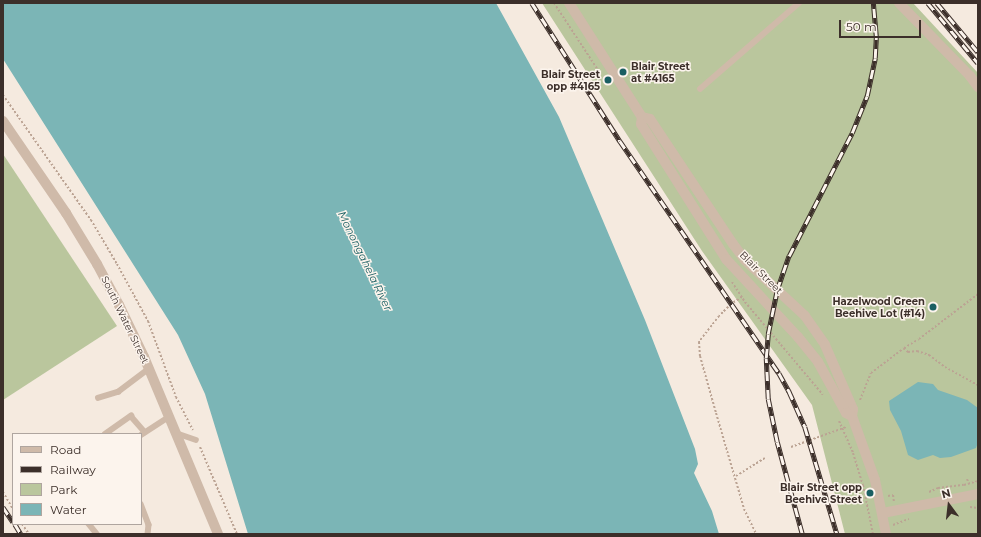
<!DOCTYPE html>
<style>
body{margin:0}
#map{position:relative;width:981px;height:537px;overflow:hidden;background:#f5eadf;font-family:Montserrat,sans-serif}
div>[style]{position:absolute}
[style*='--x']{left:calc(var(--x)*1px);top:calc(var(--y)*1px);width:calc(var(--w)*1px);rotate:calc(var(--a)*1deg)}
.green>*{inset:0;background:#bac69d}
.water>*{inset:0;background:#7bb5b6}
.path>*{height:2px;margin-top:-1px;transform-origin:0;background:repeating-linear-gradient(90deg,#bba393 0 2px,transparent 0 4px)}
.service>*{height:5.5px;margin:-2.75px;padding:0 2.75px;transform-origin:2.75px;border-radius:2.75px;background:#cfbaa9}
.minor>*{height:10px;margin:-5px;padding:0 5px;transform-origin:5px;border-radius:5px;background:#cfbaa9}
.tertiary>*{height:10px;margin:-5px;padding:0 5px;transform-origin:5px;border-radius:5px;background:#cfbaa9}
.rail>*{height:4.5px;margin-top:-2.25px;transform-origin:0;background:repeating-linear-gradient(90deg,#fcf4ed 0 9px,#3c2f2a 0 18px);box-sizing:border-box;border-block:1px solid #3c2f2a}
.dots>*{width:11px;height:11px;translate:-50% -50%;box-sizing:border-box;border:2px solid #fcf4ed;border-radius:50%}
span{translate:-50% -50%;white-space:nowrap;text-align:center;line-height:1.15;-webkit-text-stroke:3px #fcf4ed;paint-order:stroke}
.poi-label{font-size:10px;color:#3c2f2a;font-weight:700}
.left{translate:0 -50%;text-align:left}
.right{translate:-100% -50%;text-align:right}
.street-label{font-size:10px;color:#3c2f2a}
.water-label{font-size:11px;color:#1a5f62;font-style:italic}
.frame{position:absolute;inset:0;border:4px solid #3c2f2a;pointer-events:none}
.legend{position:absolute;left:12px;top:433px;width:130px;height:92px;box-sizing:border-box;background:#fcf4ed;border:1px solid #afa59f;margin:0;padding:5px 7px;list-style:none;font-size:12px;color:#3c2f2a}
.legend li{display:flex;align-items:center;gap:8px;height:20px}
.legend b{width:20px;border:1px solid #afa59f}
.north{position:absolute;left:929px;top:485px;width:40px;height:40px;-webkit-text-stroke:3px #fcf4ed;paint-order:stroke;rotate:345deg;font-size:11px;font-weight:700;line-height:16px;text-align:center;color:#3c2f2a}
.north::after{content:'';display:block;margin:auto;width:14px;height:18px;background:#3c2f2a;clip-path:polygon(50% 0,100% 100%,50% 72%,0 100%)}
.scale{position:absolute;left:839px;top:20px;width:82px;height:18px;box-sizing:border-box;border:2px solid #3c2f2a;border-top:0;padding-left:5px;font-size:12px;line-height:14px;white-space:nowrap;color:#3c2f2a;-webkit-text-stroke:3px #fcf4ed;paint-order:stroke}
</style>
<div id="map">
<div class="green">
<i style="clip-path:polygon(542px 3px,913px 3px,978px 73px,978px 534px,845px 534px,812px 405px,702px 251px)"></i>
<i style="clip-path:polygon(3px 154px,117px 326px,3px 400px)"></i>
</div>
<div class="water">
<i style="clip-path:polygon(3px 3px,496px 3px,559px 117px,645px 320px,695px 449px,698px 464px,694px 473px,712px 511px,719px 534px,248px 534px,205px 394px,178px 335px,3px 59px)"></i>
<i style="clip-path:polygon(918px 382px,933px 384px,938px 390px,967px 400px,978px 408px,978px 442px,976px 448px,951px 457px,940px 458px,933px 455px,918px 460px,908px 455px,901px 431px,890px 410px,889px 401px)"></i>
</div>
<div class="path">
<i style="--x:554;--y:3;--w:84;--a:56.7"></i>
<i style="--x:3;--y:95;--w:153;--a:54.9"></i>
<i style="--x:91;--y:220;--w:51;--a:59.4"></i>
<i style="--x:117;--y:264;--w:65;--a:61.5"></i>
<i style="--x:148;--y:321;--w:81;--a:69.8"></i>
<i style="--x:176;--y:397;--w:37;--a:63"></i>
<i style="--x:732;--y:282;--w:24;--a:57"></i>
<i style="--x:745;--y:302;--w:121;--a:50"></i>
<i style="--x:742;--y:297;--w:13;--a:148"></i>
<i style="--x:731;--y:304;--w:17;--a:135"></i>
<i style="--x:719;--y:316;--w:33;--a:128"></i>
<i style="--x:699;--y:342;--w:14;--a:86"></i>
<i style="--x:700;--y:356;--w:59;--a:74.3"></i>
<i style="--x:716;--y:413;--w:100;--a:73.7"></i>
<i style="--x:744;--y:509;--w:28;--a:64"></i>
<i style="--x:904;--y:348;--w:6;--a:45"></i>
<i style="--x:908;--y:352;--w:9;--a:-6"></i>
<i style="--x:917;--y:351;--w:13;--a:18"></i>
<i style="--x:929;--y:355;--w:20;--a:37"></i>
<i style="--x:945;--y:367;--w:38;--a:29"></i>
<i style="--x:860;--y:400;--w:29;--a:-68"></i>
<i style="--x:871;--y:373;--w:41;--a:-37.1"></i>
<i style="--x:904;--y:348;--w:17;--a:-31"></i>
<i style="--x:919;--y:339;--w:74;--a:-37.3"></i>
<i style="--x:839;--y:421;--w:35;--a:66"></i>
<i style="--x:853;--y:453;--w:34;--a:73"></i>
<i style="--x:863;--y:485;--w:50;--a:78.5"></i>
<i style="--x:200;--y:447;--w:95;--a:67"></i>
<i style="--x:791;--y:447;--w:59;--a:-20"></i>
<i style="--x:736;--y:476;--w:34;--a:-32"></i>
<i style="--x:967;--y:479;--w:5;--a:68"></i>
<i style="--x:3;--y:492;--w:20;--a:60"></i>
<i style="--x:929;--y:492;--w:10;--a:-24"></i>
<i style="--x:938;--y:488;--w:26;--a:-7"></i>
<i style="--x:964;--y:485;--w:15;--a:-16"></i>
<i style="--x:888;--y:496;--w:5;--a:-11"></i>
<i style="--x:893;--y:495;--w:7;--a:82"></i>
<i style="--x:970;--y:507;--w:8;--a:7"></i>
<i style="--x:22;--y:524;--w:12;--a:55"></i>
<i style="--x:893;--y:525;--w:17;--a:-21"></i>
</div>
<div class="service">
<i style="--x:700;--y:89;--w:131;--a:-41"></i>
<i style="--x:98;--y:398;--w:21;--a:-17"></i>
<i style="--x:118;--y:392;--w:39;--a:-37"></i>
<i style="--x:176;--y:433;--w:21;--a:19"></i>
<i style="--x:105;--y:434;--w:32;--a:-35"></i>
<i style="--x:131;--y:416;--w:21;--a:49"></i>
<i style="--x:141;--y:435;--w:33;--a:-33"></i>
<i style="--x:141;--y:504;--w:22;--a:69"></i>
<i style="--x:149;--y:525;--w:9;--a:96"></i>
<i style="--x:89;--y:524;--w:13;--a:51"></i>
</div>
<div class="minor">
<i style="--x:899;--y:3;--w:102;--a:45.8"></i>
<i style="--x:970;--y:76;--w:14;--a:54"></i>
<i style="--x:3;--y:121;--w:112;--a:55.6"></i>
<i style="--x:66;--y:213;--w:60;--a:58.7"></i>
<i style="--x:97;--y:264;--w:47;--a:61.8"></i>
<i style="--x:119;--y:305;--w:58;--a:64.3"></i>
<i style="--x:144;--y:357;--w:192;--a:67.3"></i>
<i style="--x:883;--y:513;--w:97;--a:-11.3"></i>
</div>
<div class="tertiary">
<i style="--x:569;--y:3;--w:135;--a:57.4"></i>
<i style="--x:642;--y:117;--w:8;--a:14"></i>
<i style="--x:650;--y:119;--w:150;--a:56.4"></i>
<i style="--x:733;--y:244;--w:20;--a:53"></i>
<i style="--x:745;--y:260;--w:82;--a:43"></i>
<i style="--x:805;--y:316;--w:35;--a:55"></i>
<i style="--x:825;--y:345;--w:70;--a:66.4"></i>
<i style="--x:853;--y:409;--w:7;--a:98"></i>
<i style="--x:852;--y:416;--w:68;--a:70.2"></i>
<i style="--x:875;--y:480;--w:55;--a:78.5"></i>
<i style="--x:642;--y:117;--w:7;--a:98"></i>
<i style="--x:641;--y:124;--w:160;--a:57.8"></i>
<i style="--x:726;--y:259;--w:106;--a:47.3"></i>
<i style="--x:798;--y:337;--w:32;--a:51"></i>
<i style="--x:818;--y:362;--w:58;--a:61.2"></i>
<i style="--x:846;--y:413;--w:7;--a:27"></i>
</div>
<div class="rail">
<i style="--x:532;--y:3;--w:164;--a:57.5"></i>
<i style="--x:620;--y:141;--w:281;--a:55.6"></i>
<i style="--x:779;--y:373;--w:21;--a:61"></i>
<i style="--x:789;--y:391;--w:39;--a:66"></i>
<i style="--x:805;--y:427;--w:112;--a:73.3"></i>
<i style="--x:928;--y:3;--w:78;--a:50.2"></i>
<i style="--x:937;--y:3;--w:64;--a:50.1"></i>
<i style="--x:3;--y:507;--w:18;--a:56"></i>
<i style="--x:15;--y:524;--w:12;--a:59"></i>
<i style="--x:802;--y:534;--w:95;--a:-105.2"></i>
<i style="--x:777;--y:442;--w:44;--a:-101.8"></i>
<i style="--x:768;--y:399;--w:41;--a:-92.8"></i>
<i style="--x:766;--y:358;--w:24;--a:-85"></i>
<i style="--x:768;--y:334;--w:45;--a:-78.4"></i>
<i style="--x:777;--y:290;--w:36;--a:-71"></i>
<i style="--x:789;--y:256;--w:138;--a:-62.9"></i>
<i style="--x:852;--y:133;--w:40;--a:-68"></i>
<i style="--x:867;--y:96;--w:39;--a:-78"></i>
<i style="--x:875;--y:58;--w:22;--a:-87"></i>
<i style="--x:876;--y:36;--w:33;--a:-95"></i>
</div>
<div class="dots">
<i style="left:623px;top:72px;background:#1a5f62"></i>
<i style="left:608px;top:80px;background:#1a5f62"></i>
<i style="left:933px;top:307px;background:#1a5f62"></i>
<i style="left:870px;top:493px;background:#1a5f62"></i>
</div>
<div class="poi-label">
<span class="left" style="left:631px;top:72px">Blair Street<br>at #4165</span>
<span class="right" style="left:600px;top:80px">Blair Street<br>opp #4165</span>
<span class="right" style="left:925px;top:307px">Hazelwood Green<br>Beehive Lot (#14)</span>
<span class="right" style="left:862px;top:493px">Blair Street opp<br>Beehive Street</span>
</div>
<div class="street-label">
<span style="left:761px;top:273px;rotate:45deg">Blair Street</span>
<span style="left:125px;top:320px;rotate:64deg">South Water Street</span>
</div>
<div class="water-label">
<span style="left:365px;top:261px;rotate:64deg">Monongahela River</span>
</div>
<div class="frame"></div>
<ul class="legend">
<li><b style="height:5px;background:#cfbaa9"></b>Road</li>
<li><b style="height:5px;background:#3c2f2a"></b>Railway</li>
<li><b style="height:11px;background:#bac69d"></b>Park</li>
<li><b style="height:11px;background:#7bb5b6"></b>Water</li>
</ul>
<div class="north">N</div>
<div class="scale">50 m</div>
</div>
